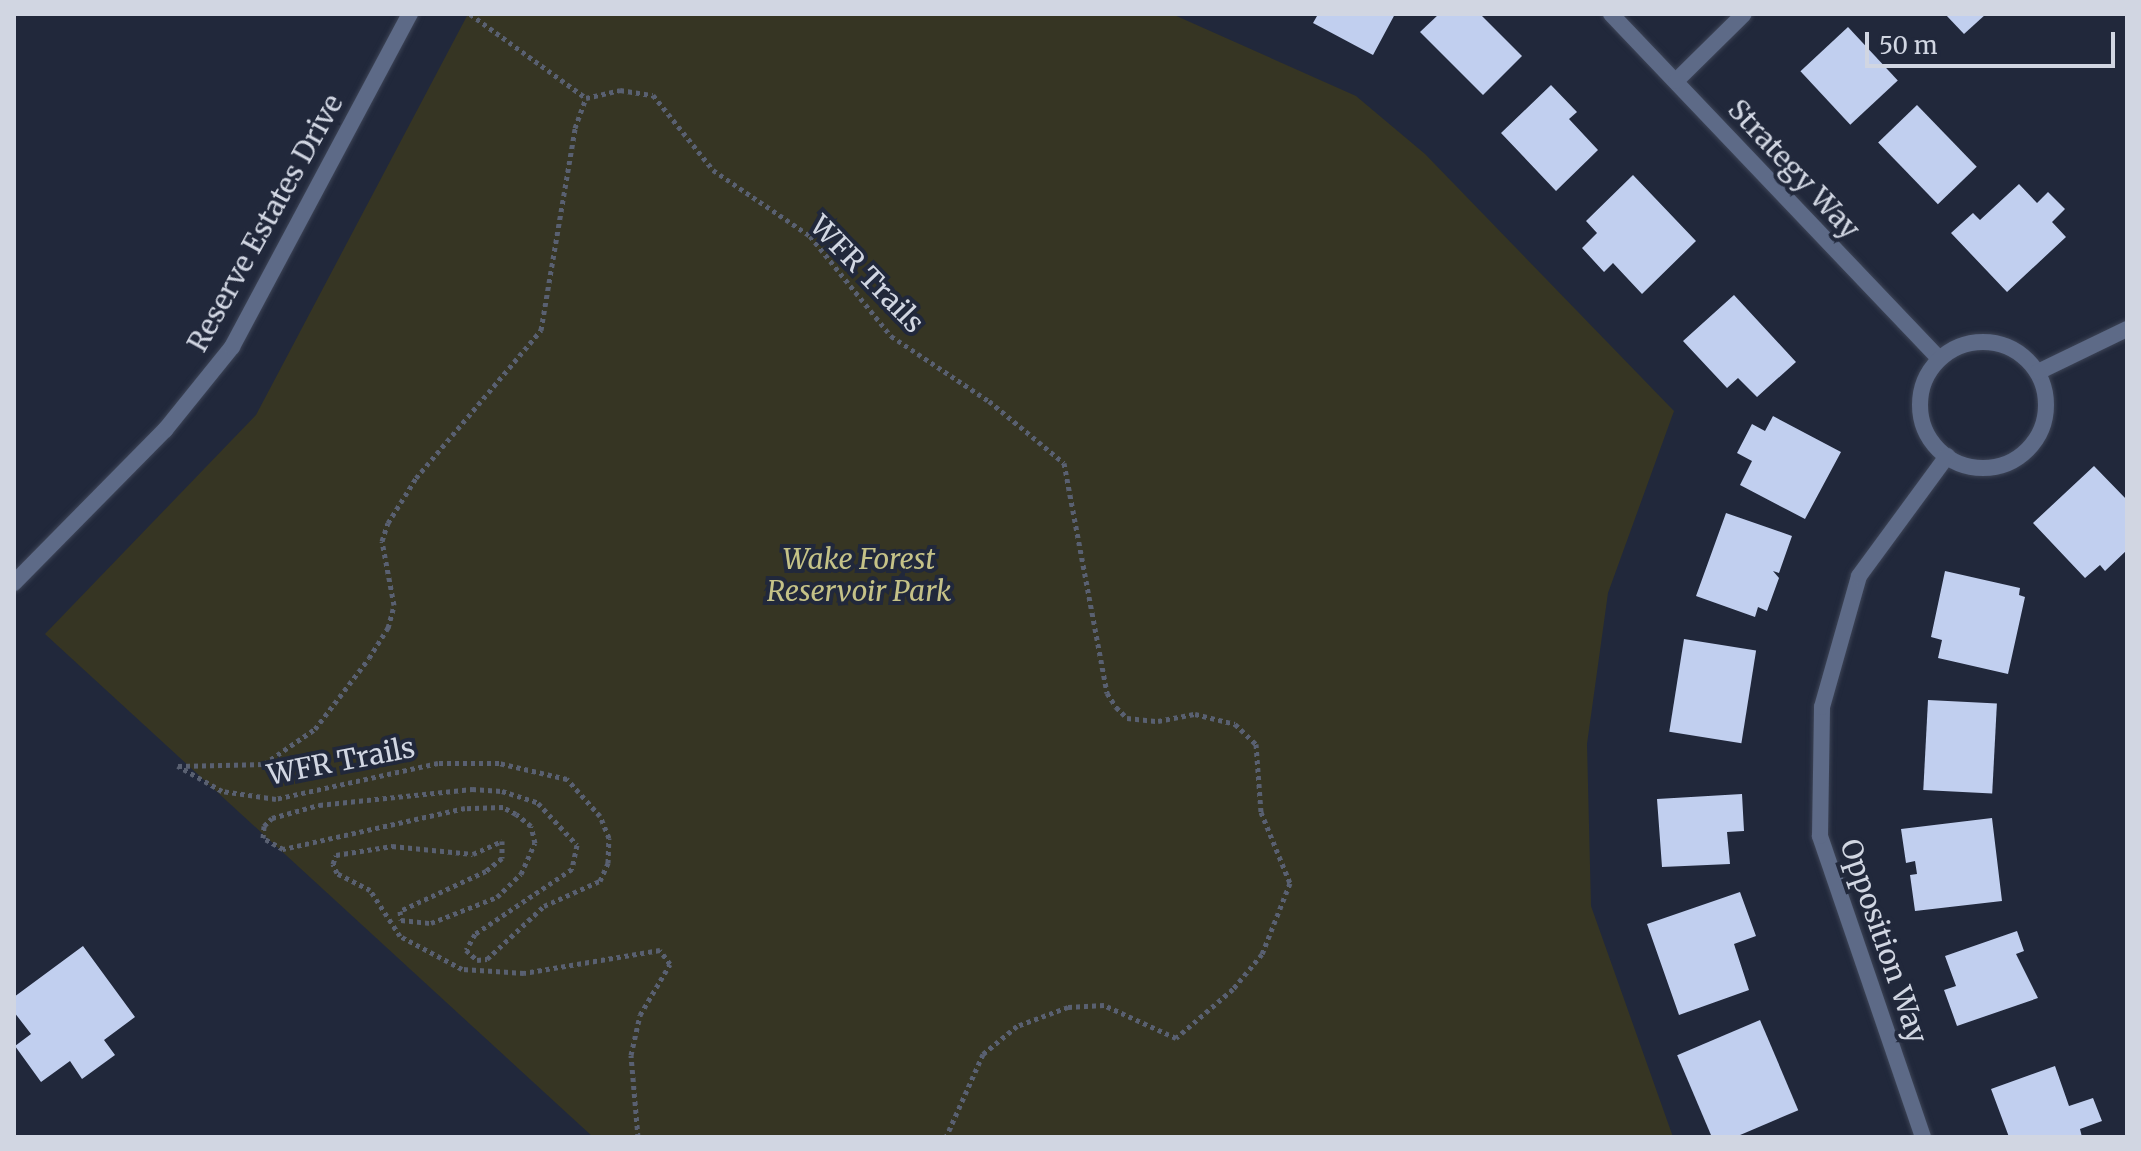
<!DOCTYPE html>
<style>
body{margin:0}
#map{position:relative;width:2141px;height:1151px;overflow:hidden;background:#21283b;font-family:Merriweather,serif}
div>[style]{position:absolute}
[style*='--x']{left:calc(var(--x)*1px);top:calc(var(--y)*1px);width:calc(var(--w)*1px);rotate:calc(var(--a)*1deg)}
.green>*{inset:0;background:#363523}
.building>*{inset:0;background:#c1cfef;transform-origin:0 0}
.path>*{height:5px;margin-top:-2.5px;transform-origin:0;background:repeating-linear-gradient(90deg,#596071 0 4px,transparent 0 8px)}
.roads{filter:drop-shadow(0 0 2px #3d4456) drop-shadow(0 0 2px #3d4456)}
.street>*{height:16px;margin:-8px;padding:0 8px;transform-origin:8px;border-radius:8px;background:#5d6a87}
.street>.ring{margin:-8px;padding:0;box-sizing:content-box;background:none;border:16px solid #5d6a87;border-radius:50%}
span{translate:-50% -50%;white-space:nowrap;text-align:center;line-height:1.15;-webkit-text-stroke:8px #21283b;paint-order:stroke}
.street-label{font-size:28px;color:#d1d6e2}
.park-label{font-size:28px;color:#c5c287;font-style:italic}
.frame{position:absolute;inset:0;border:16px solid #d1d6e2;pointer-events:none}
.scale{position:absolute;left:1865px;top:32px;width:250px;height:36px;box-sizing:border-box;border:4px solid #d1d6e2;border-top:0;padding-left:10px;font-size:24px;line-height:28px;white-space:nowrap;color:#d1d6e2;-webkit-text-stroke:6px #21283b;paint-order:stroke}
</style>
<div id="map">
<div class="green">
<i style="clip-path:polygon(468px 14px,1172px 14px,1356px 96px,1425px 154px,1674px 411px,1608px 593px,1587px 744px,1591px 906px,1673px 1137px,593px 1137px,45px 634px,256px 415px)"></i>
</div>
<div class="building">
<i style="clip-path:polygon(1312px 14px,1395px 14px,1373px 55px,1313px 23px,1317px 16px)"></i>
<i style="clip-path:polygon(1439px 14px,1480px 14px,1522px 56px,1483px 95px,1420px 32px)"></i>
<i style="clip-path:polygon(1945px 14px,1986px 14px,1964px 34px)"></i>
<i style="left:1848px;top:27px;width:73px;height:65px;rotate:47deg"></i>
<i style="clip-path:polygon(1551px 85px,1577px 112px,1569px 119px,1598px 150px,1556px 191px,1501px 133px)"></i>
<i style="left:1917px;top:105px;width:86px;height:54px;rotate:46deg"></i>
<i style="clip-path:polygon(1633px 175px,1696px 241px,1642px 294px,1613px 263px,1604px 272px,1582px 248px,1597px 233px,1586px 221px)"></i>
<i style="clip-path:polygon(2019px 184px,2037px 203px,2048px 192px,2065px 209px,2052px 222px,2066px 237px,2007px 292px,1951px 233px,1973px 213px,1980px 220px)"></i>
<i style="clip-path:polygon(1734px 295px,1796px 362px,1757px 397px,1738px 378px,1727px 388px,1683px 341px)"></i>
<i style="clip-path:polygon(1773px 416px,1841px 452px,1805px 519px,1740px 485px,1752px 461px,1737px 453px,1752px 424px,1765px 431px)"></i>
<i style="clip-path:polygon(2094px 466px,2127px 500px,2127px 550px,2105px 571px,2100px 565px,2085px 578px,2033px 523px)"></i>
<i style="clip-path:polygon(1726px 513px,1792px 536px,1779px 573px,1773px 571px,1779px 578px,1767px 611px,1758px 607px,1755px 617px,1696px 596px)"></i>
<i style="clip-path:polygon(1945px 571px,2020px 588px,2019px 595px,2025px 597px,2008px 674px,1938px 658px,1942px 640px,1931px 637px)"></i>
<i style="left:1684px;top:639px;width:73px;height:94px;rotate:9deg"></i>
<i style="left:1928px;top:700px;width:69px;height:90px;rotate:3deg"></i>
<i style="clip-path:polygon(1742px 794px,1744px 831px,1727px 832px,1730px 864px,1662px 867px,1657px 799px)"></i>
<i style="clip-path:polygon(1992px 818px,2002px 901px,1915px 911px,1910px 875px,1917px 874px,1915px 861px,1906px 863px,1901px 829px)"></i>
<i style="clip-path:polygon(1740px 892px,1756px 936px,1734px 944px,1749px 990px,1679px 1015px,1647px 924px)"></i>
<i style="clip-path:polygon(2017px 931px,2024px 951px,2016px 954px,2038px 998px,1957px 1026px,1944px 990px,1956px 986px,1945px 956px)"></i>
<i style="clip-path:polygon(83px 946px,135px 1017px,104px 1040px,115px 1055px,82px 1079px,70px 1061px,41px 1082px,15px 1046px,31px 1034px,14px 1012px,14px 997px)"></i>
<i style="left:1760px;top:1020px;width:98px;height:90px;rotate:67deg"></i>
<i style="clip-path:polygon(2055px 1066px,2069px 1106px,2093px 1098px,2102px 1121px,2080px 1129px,2082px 1137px,2009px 1137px,1991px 1089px)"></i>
</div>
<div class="path">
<i style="--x:470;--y:14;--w:143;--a:35.9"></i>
<i style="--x:638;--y:1137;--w:82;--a:-94.9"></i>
<i style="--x:631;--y:1055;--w:41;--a:-77.3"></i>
<i style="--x:640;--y:1015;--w:59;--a:-59.5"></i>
<i style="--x:670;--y:964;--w:17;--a:-126"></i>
<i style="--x:660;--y:950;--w:138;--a:170.4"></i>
<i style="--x:524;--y:973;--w:62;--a:-176.3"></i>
<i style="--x:462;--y:969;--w:70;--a:-152"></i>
<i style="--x:400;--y:936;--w:55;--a:-123.1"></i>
<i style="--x:370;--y:890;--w:37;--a:-153"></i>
<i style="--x:337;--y:873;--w:10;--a:-114"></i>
<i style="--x:333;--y:864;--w:9;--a:-72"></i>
<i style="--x:336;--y:855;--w:57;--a:-9.1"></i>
<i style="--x:392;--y:846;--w:81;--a:5.6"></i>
<i style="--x:473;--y:854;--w:32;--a:-24"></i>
<i style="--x:502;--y:841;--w:17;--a:90"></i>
<i style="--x:502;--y:858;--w:21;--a:141"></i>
<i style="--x:486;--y:871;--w:95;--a:155.1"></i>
<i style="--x:400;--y:911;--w:9;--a:84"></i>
<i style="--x:401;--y:920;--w:30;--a:6"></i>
<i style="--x:431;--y:923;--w:71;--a:-21.5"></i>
<i style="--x:497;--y:897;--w:33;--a:-44"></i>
<i style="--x:521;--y:874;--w:34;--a:-66"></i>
<i style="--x:535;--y:843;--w:17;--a:-103"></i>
<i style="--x:531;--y:826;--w:19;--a:-141"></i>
<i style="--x:516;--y:814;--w:15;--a:-152"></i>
<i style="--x:503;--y:807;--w:38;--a:178"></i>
<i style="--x:465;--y:808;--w:187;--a:167.3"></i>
<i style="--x:283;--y:849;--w:23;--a:-151"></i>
<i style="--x:263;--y:838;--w:12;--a:-85"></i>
<i style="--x:264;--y:826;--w:11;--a:-45"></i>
<i style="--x:272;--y:818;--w:49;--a:-15.5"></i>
<i style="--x:319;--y:805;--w:154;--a:-6"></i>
<i style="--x:472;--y:789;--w:30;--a:4"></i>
<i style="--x:502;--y:791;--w:38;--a:18"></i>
<i style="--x:538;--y:803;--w:57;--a:47.1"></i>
<i style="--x:577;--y:845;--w:25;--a:102"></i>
<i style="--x:572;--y:869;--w:117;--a:146.2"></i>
<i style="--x:475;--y:934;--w:18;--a:119"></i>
<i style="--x:466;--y:950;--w:15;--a:42"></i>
<i style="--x:477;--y:960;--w:10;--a:-6"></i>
<i style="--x:487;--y:959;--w:78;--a:-42.9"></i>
<i style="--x:544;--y:906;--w:61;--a:-24.1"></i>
<i style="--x:600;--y:881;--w:20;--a:-66"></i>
<i style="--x:608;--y:863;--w:25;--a:-88"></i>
<i style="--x:609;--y:838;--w:24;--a:-112"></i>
<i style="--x:600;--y:816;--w:50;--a:-131.7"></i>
<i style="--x:567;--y:779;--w:70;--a:-166.8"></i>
<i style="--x:499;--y:763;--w:61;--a:180"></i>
<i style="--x:438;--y:763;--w:166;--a:167.5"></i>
<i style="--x:276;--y:799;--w:55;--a:-171.6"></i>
<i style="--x:222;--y:791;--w:51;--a:-150.4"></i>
<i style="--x:178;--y:766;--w:86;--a:-1.3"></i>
<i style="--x:264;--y:764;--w:62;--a:-34.5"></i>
<i style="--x:315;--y:729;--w:89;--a:-52.7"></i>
<i style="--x:369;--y:658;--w:36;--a:-58"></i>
<i style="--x:388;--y:628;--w:24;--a:-75"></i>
<i style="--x:394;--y:605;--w:65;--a:-100.6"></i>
<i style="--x:382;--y:541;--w:19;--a:-72"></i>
<i style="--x:388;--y:523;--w:53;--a:-58.1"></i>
<i style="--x:416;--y:478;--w:194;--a:-49.8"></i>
<i style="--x:541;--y:330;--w:205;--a:-80.4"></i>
<i style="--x:575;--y:128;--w:32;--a:-70"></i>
<i style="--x:586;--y:98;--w:35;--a:-13"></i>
<i style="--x:620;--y:90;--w:33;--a:9"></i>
<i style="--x:653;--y:95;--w:96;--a:51.3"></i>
<i style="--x:713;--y:170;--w:117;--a:34.2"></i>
<i style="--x:810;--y:236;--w:129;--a:51"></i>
<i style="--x:891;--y:336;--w:118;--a:33.6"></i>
<i style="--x:989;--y:401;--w:97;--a:39.6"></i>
<i style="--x:1064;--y:463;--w:234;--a:79.4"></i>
<i style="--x:1107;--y:693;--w:17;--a:57"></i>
<i style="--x:1116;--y:707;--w:16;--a:45"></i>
<i style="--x:1127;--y:718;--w:31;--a:6"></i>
<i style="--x:1158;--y:721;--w:38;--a:-11"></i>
<i style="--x:1195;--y:714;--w:41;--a:14"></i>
<i style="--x:1235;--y:724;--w:29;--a:44"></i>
<i style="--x:1256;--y:744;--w:68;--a:85.8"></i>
<i style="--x:1261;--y:812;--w:77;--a:67.8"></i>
<i style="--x:1290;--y:883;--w:76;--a:111.5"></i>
<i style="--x:1262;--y:954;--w:45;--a:129.6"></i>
<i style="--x:1233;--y:989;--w:75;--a:139.3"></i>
<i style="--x:1176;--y:1038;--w:79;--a:-155.4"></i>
<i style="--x:1104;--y:1005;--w:36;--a:177"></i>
<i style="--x:1068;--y:1007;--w:54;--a:159.6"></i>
<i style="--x:1017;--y:1026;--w:44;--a:140.5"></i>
<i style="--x:983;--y:1054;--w:91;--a:114"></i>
</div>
<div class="roads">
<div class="street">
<i style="--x:1611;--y:14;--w:476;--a:46.4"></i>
<i style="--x:1676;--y:81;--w:95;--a:-44.6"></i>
<i class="ring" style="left:1920px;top:342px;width:110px;height:110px"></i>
<i style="--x:2038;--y:372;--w:99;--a:-25.8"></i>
<i style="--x:14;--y:583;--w:215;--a:-45.4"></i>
<i style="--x:165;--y:430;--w:107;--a:-51.1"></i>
<i style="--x:232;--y:347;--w:378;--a:-61.9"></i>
<i style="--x:1923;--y:1137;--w:318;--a:-108.9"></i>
<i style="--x:1820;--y:836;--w:129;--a:-89.1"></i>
<i style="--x:1822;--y:707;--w:136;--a:-74.2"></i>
<i style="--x:1859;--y:576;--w:149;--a:-53.7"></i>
</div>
</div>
<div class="street-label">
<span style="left:1794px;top:169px;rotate:47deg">Strategy Way</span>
<span style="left:265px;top:223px;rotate:-61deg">Reserve Estates Drive</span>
<span style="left:867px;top:274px;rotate:46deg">WFR Trails</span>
<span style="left:341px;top:761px;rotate:-11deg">WFR Trails</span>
<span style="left:1884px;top:941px;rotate:71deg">Opposition Way</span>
</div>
<div class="park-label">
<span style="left:859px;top:575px">Wake Forest<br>Reservoir Park</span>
</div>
<div class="frame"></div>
<div class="scale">50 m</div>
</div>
